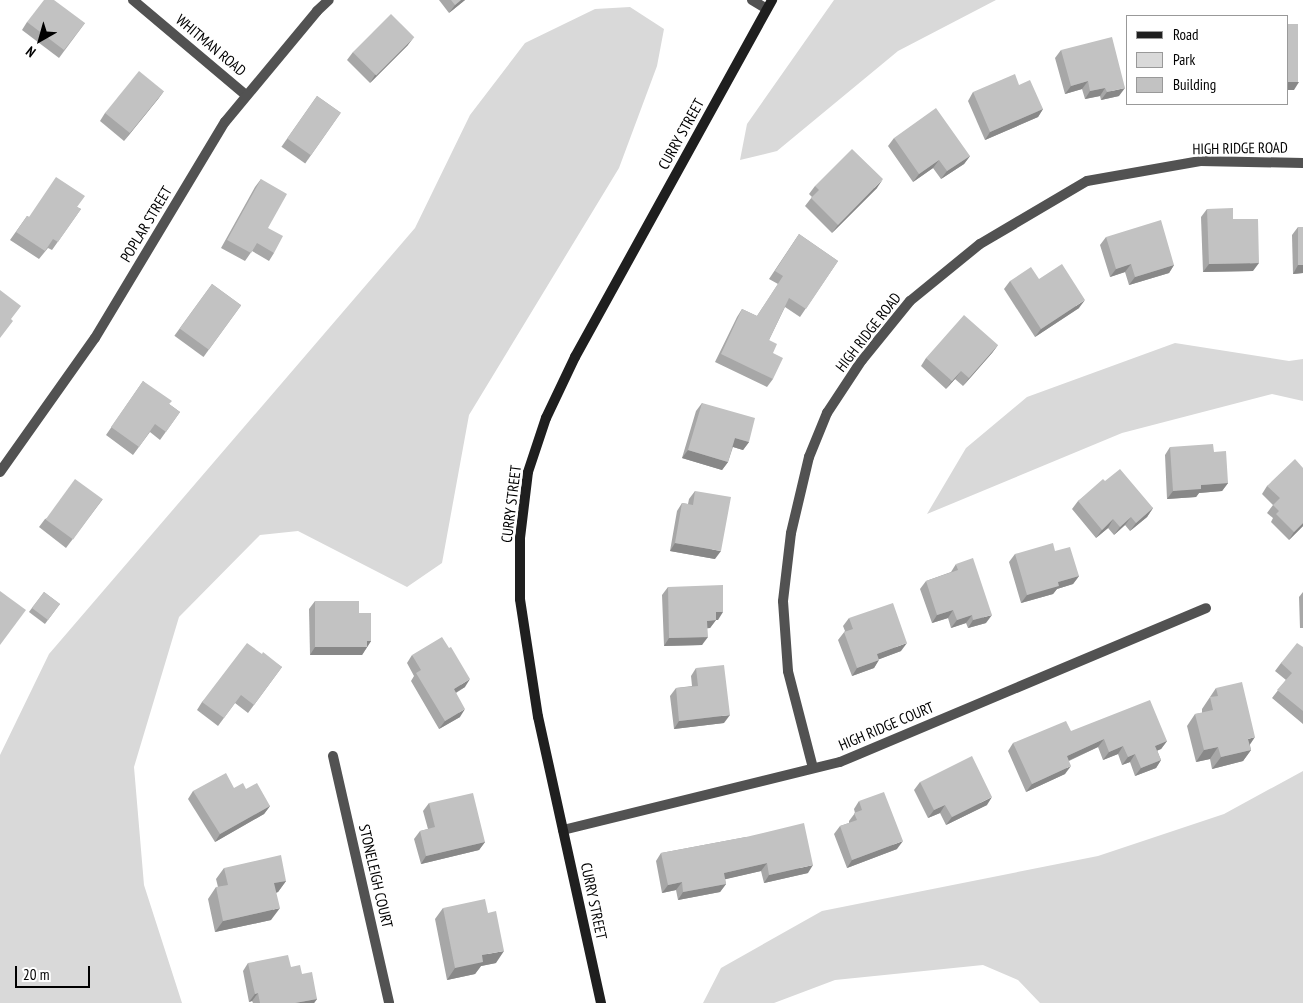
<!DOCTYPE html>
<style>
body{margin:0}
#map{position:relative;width:1303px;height:1003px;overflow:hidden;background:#fff;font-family:"PT Sans Narrow",sans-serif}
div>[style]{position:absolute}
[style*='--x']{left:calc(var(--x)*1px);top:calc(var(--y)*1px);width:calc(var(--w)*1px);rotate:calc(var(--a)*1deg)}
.green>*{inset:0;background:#d9d9d9}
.street>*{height:10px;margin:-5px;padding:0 5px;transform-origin:5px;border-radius:5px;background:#525252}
.secondary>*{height:10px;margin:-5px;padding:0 5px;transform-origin:5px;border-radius:5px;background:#1f1f1f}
.wall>*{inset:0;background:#a7a7a7;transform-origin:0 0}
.shaded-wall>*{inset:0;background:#888}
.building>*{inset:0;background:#c2c2c2;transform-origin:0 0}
span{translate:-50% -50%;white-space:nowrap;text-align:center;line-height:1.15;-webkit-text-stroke:5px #fff;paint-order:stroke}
.street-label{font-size:15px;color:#000}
.legend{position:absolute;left:1126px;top:15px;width:162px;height:90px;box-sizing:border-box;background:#fff;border:1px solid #999;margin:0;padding:6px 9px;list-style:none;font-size:15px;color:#000}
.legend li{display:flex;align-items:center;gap:10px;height:25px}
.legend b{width:25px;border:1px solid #999}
.north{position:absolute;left:15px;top:15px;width:50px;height:50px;-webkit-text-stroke:4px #fff;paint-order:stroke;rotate:218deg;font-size:14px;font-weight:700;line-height:20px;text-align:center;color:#000}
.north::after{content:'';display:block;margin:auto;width:18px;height:22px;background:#000;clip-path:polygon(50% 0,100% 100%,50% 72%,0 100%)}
.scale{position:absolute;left:15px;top:966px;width:75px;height:22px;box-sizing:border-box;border:2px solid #000;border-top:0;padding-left:6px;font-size:15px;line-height:18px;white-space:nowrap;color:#000;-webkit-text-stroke:4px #fff;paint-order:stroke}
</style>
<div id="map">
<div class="green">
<i style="clip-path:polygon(834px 0,996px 0,898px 51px,777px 151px,740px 160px,747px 124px)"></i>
<i style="clip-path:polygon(630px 7px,664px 29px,657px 66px,619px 168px,469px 415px,442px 563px,407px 587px,298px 531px,260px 535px,179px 617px,134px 767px,144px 885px,182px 1003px,0 1003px,0 755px,49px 654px,415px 228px,470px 115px,525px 43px,595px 9px)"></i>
<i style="clip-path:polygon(1175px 343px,1289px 361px,1303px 359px,1303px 401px,1272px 394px,1122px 433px,927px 514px,966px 448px,1027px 397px)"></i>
<i style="clip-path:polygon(1303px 771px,1303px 1003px,1040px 1003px,1018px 980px,983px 965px,835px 980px,774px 1003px,703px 1003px,721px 968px,822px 911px,1098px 856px,1224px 814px)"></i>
</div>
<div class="street">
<i style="--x:133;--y:0;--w:148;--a:40.1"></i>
<i style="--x:752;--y:0;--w:17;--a:31"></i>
<i style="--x:0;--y:472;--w:164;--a:-54.7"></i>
<i style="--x:95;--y:338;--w:252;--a:-59"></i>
<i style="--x:225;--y:122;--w:144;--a:-50.3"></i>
<i style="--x:317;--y:11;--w:16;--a:-43"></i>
<i style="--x:333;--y:756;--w:253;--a:77.2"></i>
<i style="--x:813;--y:768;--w:100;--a:-104.5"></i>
<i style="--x:788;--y:671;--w:70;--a:-94.1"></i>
<i style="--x:783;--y:601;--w:68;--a:-83.3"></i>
<i style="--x:791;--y:533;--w:78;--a:-76.7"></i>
<i style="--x:809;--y:457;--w:48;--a:-67.8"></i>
<i style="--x:827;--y:413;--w:64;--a:-56.6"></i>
<i style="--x:862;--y:360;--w:76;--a:-50.9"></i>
<i style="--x:910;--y:301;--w:90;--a:-39.2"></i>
<i style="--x:980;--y:244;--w:124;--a:-30.5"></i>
<i style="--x:1087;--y:181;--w:115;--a:-10"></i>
<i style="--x:1200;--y:161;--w:103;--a:1.1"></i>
<i style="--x:563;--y:830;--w:285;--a:-13.8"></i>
<i style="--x:840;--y:762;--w:397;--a:-22.8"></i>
</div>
<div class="secondary">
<i style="--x:601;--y:1003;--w:293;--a:-102.4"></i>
<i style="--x:538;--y:717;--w:119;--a:-98.7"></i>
<i style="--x:520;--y:599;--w:61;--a:-90"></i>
<i style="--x:520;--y:538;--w:66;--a:-83.1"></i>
<i style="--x:528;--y:472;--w:57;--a:-71.6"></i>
<i style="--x:546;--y:418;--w:68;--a:-64.6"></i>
<i style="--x:575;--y:357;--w:408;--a:-61.1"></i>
</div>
<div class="wall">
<i style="clip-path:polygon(439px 0,465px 0,449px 13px)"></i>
<i style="clip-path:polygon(27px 22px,85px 23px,59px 58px,22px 30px)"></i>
<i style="clip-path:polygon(408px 45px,370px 83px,347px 60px,353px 52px)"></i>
<i style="clip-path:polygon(1061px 50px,1119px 96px,1101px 100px,1100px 96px,1085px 99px,1082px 89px,1065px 94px,1055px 58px)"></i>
<i style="clip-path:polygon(164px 91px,158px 99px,124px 141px,100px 121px,105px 113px)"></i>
<i style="clip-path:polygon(973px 92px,1043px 109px,1038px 117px,985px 140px,968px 101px)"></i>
<i style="left:317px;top:96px;width:29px;height:62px;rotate:35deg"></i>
<i style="clip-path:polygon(894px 138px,970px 156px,964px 164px,941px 179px,933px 168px,913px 182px,888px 146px)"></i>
<i style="clip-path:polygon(261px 179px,268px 228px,274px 253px,269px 261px,252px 251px,245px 261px,221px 248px,255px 187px)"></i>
<i style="clip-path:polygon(815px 186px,877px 188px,832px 233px,805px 206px,812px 197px,809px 194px)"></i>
<i style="clip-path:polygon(77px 207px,81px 209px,52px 250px,48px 248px,39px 259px,10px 240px,27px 216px,29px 217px)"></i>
<i style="clip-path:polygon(1207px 209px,1233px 219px,1253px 271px,1203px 272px,1201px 217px)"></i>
<i style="clip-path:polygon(1298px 227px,1303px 273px,1293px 274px,1292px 235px)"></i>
<i style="clip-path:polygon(799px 234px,838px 261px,800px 317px,785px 307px,769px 340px,773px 353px,773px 379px,767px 387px,715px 362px,737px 317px,742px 309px,757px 316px,778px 284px,769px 279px)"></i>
<i style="clip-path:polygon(1106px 237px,1174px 265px,1169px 273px,1129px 285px,1125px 272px,1110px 277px,1100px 245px)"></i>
<i style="clip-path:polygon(1039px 279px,1079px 308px,1035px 337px,1004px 289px,1010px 281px)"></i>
<i style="left:212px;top:284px;width:36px;height:64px;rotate:36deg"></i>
<i style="clip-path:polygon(998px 345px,992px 353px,963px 386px,955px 379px,946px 389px,921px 366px,926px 358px)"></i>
<i style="clip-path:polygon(143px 381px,169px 404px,180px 412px,160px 440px,150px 432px,133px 455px,106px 435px)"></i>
<i style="clip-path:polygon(702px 403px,749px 442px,743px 450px,733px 447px,728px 462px,722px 470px,682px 458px,696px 411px)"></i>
<i style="clip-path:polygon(1170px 447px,1214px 452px,1228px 483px,1222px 491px,1199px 493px,1196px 497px,1167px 499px,1165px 455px)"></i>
<i style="clip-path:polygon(1303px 468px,1303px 526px,1289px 540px,1271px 522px,1273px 518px,1267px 513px,1273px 505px,1262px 494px,1267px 486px)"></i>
<i style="clip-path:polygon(1105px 481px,1153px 508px,1147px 517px,1130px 531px,1125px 525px,1114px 535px,1108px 528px,1096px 538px,1072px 509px,1078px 501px)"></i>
<i style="clip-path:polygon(695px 491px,715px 559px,670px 551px,677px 511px,682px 503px,688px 504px,689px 499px)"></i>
<i style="clip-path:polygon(103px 499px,66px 548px,39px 527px,45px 519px)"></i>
<i style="clip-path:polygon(1055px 551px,1079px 576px,1073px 584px,1057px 589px,1053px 594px,1021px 603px,1009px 562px,1015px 554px)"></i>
<i style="clip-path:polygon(956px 564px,986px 623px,968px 628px,966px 623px,951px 628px,948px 618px,932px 623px,920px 589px,926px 581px,951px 572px)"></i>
<i style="clip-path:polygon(668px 587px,718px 620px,716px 620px,710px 628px,707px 628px,702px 645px,664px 646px,662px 595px)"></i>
<i style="left:44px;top:592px;width:20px;height:25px;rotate:37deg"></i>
<i style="clip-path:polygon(1303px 592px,1303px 628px,1300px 628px,1299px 597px)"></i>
<i style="clip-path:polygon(315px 601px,371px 641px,362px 655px,310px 655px,309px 609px)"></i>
<i style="clip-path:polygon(849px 618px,901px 651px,879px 659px,874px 668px,852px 676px,838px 640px,845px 631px,843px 626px)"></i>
<i style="clip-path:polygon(1303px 647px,1303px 724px,1272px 698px,1286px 680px,1275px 671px,1281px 663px)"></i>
<i style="clip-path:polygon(262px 654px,282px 667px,248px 713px,235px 703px,218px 726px,197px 710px,202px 702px)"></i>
<i style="clip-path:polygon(412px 655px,465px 687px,456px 693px,460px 717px,439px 729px,411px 681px,414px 676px,407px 663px)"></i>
<i style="clip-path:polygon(696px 668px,724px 723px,674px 729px,670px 696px,676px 688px,692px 686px,691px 676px)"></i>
<i style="clip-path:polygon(1216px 688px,1250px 745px,1251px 750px,1243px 761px,1212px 769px,1210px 759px,1196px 762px,1187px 726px,1195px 714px,1202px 713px,1202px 709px)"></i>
<i style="clip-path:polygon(1071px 731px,1167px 741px,1161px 749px,1157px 750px,1161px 760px,1156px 768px,1135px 776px,1130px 762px,1122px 765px,1118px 754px,1103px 760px,1098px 747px,1069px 761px,1065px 774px,1026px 792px,1008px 751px,1013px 743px)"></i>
<i style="clip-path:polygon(920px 782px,987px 805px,946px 825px,940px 813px,928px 818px,914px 790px)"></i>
<i style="clip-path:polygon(234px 788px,246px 789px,270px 806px,264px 814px,215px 842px,188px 799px,193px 791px)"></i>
<i style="clip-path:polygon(859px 801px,897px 849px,847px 868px,834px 834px,840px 826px,849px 823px,849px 821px,855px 813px,854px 809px)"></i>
<i style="clip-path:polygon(429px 803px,485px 842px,479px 850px,421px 864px,414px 839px,420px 831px,428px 829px,423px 811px)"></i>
<i style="clip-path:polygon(746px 837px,808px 873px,764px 883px,761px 871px,725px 879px,726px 884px,720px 892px,678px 900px,676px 890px,662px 893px,656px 861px,661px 853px)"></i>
<i style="clip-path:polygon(224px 868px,286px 881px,278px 892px,276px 893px,271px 920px,215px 932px,208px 899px,216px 887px,218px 887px,216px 879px)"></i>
<i style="clip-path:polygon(443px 908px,496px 963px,481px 966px,475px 974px,447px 980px,435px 919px)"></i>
<i style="clip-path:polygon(248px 963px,291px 967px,302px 974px,317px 999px,314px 1003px,253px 1003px,252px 1001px,249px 1002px,243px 971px)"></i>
</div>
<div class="shaded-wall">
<i style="clip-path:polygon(461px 0,465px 0,449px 13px,455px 5px)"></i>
<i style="clip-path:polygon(414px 37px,408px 45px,370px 83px,375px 75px)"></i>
<i style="clip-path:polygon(1088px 81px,1082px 89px,1065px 94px,1071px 86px)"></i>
<i style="clip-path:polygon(1287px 82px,1299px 82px,1294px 90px,1287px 90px)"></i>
<i style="clip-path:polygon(1105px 88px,1100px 96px,1085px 99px,1090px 91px)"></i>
<i style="clip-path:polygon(1125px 88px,1119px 96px,1101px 100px,1107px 92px)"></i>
<i style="clip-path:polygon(164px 91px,158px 99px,124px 141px,130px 133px)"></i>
<i style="clip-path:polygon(1043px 109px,1038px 117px,985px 140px,990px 132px)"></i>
<i style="clip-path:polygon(970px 156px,964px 164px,941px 179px,947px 171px)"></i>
<i style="clip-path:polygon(939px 160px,933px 168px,913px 182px,919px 174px)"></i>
<i style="clip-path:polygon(883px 179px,877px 188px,832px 233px,838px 225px)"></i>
<i style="clip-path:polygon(1259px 263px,1253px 271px,1203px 272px,1209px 264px)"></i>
<i style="clip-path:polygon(1131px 264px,1125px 272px,1110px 277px,1116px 269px)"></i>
<i style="clip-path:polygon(1174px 265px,1169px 273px,1129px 285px,1135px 277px)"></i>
<i style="clip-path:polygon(1298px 265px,1303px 265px,1303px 273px,1293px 274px)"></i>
<i style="clip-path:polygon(1085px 300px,1079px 308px,1035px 337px,1041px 329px)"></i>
<i style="clip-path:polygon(998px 345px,992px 353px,963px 386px,969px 378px)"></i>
<i style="clip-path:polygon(961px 371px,955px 379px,946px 389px,952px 381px)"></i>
<i style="clip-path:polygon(735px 438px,749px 442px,743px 450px,730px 446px)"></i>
<i style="clip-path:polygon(688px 450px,728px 462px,722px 470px,682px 458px)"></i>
<i style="clip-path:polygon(1228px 483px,1222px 491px,1199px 493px,1196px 497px,1167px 499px,1173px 491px,1201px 485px)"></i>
<i style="clip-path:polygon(1153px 508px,1147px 517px,1130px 531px,1136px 523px)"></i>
<i style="clip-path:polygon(1131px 517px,1125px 525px,1114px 535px,1120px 527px)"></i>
<i style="clip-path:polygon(1113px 519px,1108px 528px,1096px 538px,1102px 530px)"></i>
<i style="clip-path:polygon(1303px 523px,1303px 526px,1289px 540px,1294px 532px)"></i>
<i style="clip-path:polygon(675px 543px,721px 551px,715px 559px,670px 551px)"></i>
<i style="clip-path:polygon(1079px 576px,1073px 584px,1057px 589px,1053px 594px,1021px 603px,1027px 595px,1058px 582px)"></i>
<i style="clip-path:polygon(953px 610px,948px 618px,932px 623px,937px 615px)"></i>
<i style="clip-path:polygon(716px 612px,723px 612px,718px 620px,710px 620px)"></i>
<i style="clip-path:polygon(972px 615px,966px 623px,951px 628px,957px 620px)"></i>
<i style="clip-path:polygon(992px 615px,986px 623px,968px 628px,973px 620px)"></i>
<i style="clip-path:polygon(716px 620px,710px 628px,702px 629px,707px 621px)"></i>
<i style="clip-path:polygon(708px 637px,702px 645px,664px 646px,669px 638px)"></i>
<i style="clip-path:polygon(367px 641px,371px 641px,362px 655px,310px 655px,315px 647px)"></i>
<i style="clip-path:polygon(907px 643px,901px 651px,872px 662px,877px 654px)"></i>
<i style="clip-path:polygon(879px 660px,874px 668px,852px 676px,857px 668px)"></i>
<i style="clip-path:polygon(470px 679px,465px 687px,448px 697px,454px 689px)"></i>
<i style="clip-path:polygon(465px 709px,460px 717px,439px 729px,445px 721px)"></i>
<i style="clip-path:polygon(730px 715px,724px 723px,674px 729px,679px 721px)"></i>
<i style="clip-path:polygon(1255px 737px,1247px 749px,1248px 739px)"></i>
<i style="clip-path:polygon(1104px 739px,1098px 747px,1061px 764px,1067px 756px)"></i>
<i style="clip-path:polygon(1167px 741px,1161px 749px,1150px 754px,1155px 746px)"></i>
<i style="clip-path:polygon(1123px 746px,1118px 754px,1103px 760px,1109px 752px)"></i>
<i style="clip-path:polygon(1218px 747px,1210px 759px,1196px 762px,1204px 750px)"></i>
<i style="clip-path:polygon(1251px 750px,1243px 761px,1212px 769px,1221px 757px)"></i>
<i style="clip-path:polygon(1135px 754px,1130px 762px,1122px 765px,1128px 757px)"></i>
<i style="clip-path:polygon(1161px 760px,1156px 768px,1135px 776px,1141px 768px)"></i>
<i style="clip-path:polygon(1071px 766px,1065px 774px,1026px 792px,1032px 784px)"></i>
<i style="clip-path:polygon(992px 797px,987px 805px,946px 825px,952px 817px)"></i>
<i style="clip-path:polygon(945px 805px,940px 813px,928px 818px,934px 810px)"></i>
<i style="clip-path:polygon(270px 806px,264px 814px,215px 842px,220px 834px)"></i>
<i style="clip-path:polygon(903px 841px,897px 849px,847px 868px,852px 860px)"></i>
<i style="clip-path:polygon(485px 842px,479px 850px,421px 864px,426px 856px)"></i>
<i style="clip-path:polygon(767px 863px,761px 871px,718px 881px,724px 873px)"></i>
<i style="clip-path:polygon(813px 865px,808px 873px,764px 883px,769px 875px)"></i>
<i style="clip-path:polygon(286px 881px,278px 892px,266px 895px,274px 883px)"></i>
<i style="clip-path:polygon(682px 882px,676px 890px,662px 893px,668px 885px)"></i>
<i style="clip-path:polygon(726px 884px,720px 892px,678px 900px,683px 892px)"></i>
<i style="clip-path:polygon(280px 908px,271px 920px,215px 932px,223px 921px)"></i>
<i style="clip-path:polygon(504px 951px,496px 963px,481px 966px,475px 974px,447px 980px,455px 968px,482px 955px)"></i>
<i style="clip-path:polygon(258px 993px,252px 1001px,249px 1002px,255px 994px)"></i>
<i style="clip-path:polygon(317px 999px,314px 1003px,295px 1003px)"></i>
</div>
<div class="building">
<i style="clip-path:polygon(44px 0,54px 0,85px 23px,64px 50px,27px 22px)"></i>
<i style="clip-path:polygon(451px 0,461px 0,455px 5px)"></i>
<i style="left:391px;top:14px;width:33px;height:54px;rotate:45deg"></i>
<i style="left:1287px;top:24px;width:11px;height:58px"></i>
<i style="clip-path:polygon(1112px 37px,1125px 88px,1107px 92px,1105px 88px,1090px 91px,1088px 81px,1071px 86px,1061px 50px)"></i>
<i style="left:139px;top:71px;width:32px;height:54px;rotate:39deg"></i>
<i style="clip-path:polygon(1015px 74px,1019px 85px,1030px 80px,1043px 109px,990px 132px,973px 92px)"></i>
<i style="left:317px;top:96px;width:29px;height:52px;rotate:35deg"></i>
<i style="clip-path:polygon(936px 108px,970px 156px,947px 171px,939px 160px,919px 174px,894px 138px)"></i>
<i style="clip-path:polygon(852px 149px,883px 179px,838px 225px,811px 198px,819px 190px,815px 186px)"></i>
<i style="clip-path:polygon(56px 177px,85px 196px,77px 207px,81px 209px,58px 242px,53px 239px,45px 251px,16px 232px,27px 216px,29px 217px)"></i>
<i style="clip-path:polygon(261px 179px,287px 194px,268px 228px,283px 236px,274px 253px,257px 243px,251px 253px,227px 240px)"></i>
<i style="clip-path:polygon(1233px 208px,1233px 219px,1258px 219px,1259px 263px,1209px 264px,1207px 209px)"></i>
<i style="clip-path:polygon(1161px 220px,1174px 265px,1135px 277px,1131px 264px,1116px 269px,1106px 237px)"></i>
<i style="left:1298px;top:227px;width:5px;height:38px"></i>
<i style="clip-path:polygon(799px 234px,838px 261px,806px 309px,789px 298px,769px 340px,777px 344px,773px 353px,783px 358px,773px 379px,721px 354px,742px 309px,757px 316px,783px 276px,775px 271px)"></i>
<i style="clip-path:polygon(1062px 264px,1085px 300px,1041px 329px,1010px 281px,1031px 267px,1039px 279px)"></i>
<i style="left:212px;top:284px;width:36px;height:55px;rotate:36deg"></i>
<i style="clip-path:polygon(0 290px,21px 306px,11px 319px,13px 321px,0 338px)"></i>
<i style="clip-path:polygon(964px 315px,998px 345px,969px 378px,961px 371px,952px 381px,926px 358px)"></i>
<i style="clip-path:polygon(143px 381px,172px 401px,169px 404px,180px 412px,166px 432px,155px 424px,139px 447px,111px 427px)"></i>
<i style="clip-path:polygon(702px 403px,755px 418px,749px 442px,735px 438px,728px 462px,688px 450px)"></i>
<i style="clip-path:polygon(1213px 444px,1214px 452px,1226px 451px,1228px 483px,1201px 485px,1201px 489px,1173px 491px,1170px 447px)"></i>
<i style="clip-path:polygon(1295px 459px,1303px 468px,1303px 523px,1294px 532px,1276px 514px,1279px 511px,1273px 505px,1280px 498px,1267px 486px)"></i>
<i style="clip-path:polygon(1120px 469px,1153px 508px,1136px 523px,1131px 517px,1120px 527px,1113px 519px,1102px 530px,1078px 501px,1103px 479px,1105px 481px)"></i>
<i style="left:75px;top:479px;width:34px;height:50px;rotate:36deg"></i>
<i style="clip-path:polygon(695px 491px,731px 497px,721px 551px,675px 543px,682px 503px,693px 505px)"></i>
<i style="clip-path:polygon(1053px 543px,1055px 551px,1070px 547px,1079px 576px,1058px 582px,1059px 586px,1027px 595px,1015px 554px)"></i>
<i style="clip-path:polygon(973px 558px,992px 615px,973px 620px,972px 615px,957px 620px,953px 610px,937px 615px,926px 581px,958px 570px,956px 564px)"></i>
<i style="clip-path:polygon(723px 585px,723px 612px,716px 612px,716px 620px,707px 621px,708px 637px,669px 638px,668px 587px)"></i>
<i style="clip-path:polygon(0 591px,26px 610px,0 645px)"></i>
<i style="left:44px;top:592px;width:20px;height:20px;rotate:37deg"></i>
<i style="clip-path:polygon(315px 601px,359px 601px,359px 613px,371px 613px,371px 641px,367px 641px,367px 647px,315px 647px)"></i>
<i style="clip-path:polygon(893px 603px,907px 643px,877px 654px,879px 660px,857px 668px,844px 632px,853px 629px,849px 618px)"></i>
<i style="clip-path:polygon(442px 637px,449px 648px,451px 647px,470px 679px,454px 689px,465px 709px,445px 721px,416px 673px,421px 670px,412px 655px)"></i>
<i style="clip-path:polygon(247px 643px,262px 654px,263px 652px,282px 667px,254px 705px,241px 695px,224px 718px,202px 702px)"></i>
<i style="clip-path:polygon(1297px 643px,1303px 647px,1303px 711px,1277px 690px,1292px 673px,1281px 663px)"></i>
<i style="clip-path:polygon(724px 665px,730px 715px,679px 721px,676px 688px,698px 686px,696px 668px)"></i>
<i style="clip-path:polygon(1242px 682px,1255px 737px,1248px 739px,1251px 750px,1221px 757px,1218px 747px,1204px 750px,1195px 714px,1213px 710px,1210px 697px,1218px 696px,1216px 688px)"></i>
<i style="clip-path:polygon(1150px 700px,1167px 741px,1155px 746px,1161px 760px,1141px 768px,1135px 754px,1128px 757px,1123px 746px,1109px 752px,1104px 739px,1067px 756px,1071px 766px,1032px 784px,1013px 743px,1066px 721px,1071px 731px)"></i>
<i style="clip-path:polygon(972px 756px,992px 797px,952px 817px,945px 805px,934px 810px,920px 782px)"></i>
<i style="clip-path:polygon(226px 773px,234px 788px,243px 783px,246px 789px,257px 783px,270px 806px,220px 834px,193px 791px)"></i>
<i style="clip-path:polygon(884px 792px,903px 841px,852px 860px,840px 826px,857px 820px,854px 813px,862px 810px,859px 801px)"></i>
<i style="clip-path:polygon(473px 793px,485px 842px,426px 856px,420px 831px,435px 827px,429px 803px)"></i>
<i style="clip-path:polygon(804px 823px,813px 865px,769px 875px,767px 863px,724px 873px,726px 884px,683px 892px,682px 882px,668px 885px,661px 853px,746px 837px)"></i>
<i style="clip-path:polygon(281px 855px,286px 881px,274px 883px,280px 908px,223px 921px,216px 887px,228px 885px,224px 868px)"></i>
<i style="clip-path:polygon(485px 899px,488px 913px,496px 911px,504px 951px,482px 955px,483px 962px,455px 968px,443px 908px)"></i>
<i style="clip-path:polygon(288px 955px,291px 967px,300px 965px,302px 974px,312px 972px,317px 999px,295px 1003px,260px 1003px,258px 993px,255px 994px,248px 963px)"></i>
</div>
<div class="street-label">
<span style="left:211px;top:45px;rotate:40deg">WHITMAN ROAD</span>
<span style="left:681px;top:134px;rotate:-61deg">CURRY STREET</span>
<span style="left:1240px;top:148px;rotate:-1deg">HIGH RIDGE ROAD</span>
<span style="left:146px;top:224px;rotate:-59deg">POPLAR STREET</span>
<span style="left:868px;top:332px;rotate:-52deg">HIGH RIDGE ROAD</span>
<span style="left:511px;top:504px;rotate:-83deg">CURRY STREET</span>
<span style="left:886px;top:726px;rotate:-23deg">HIGH RIDGE COURT</span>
<span style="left:376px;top:876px;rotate:77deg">STONELEIGH COURT</span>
<span style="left:594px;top:901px;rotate:78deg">CURRY STREET</span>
</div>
<ul class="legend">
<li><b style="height:6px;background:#1f1f1f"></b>Road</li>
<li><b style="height:14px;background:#d9d9d9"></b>Park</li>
<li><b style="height:14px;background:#c2c2c2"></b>Building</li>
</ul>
<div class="north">N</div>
<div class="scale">20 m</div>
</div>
